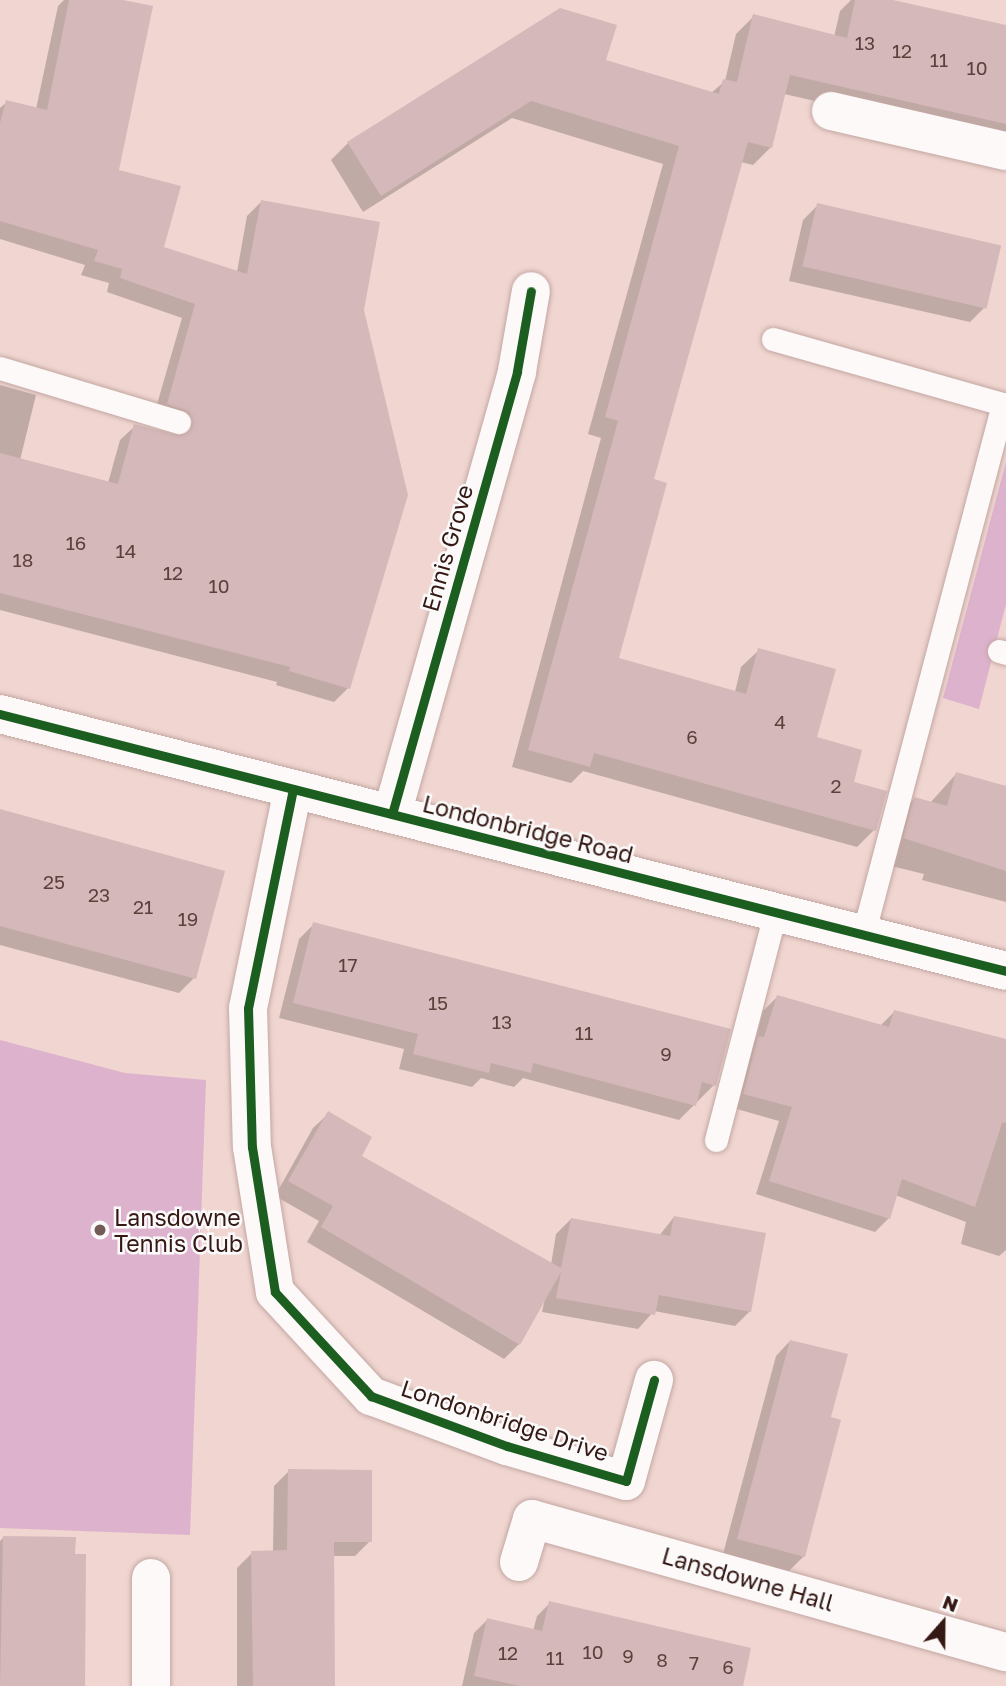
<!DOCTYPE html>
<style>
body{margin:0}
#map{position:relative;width:1006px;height:1686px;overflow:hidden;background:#f0d5d0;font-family:"Golos Text",sans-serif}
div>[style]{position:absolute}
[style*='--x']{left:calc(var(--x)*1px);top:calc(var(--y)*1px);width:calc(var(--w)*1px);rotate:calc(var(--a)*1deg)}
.green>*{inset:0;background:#ddb2cc}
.shadow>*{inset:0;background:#0003}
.building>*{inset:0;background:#d5b8b9;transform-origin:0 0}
.roads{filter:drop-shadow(0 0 2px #c2a7a3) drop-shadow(0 0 2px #c2a7a3)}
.lane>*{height:23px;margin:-11.5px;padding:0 11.5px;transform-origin:11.5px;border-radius:11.5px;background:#fdf9f8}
.street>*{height:38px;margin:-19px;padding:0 19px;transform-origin:19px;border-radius:19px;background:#fdf9f8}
.secondary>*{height:38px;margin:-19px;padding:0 19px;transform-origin:19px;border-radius:19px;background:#fdf9f8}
.cycleway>*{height:9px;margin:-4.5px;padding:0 4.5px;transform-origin:4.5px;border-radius:4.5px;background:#1b5e20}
.dots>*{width:19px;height:19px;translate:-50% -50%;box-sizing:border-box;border:4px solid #fafafa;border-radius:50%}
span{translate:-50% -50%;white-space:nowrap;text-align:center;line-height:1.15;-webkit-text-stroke:5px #fafafa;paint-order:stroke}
.number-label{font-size:19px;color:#5d3f3c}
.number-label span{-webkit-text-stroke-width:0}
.street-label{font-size:23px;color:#351713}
.poi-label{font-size:23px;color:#351713}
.left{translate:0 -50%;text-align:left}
.north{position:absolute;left:908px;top:1588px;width:70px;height:70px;-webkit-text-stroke:5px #fafafa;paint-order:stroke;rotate:21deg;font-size:19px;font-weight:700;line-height:28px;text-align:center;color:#351713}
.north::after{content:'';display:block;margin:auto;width:24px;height:32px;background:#351713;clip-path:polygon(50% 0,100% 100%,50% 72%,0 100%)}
</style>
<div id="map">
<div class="green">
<i style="clip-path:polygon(1006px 462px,1006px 604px,979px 709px,943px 698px)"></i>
<i style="clip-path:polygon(0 1040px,125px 1073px,206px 1080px,190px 1535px,0 1528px)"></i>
</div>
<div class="shadow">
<i style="clip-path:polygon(64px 0,114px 0,117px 171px,161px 248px,237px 272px,247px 216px,261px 202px,362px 310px,348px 688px,334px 702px,276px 685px,277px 682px,0 610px,0 385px,36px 395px,20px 460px,108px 483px,120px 440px,135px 426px,177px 438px,175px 426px,153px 418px,182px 318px,107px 292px,109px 283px,81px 275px,85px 265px,0 239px,0 108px,7px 102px,36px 109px,58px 6px)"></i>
<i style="clip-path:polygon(851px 0,885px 0,1006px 27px,1006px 144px,784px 94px,771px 147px,753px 165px,741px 162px,652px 480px,617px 659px,735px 692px,741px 667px,759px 650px,814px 739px,851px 784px,874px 830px,857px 847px,583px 771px,571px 783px,512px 767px,601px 438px,588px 434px,663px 164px,512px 118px,363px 212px,331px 160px,348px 143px,604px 61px,711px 93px,725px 81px,736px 34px,754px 16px,834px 37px,840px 11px)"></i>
<i style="clip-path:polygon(818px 205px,985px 307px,970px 322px,789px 281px,803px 220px)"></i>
<i style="clip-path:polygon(956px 774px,1006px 787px,1006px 902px,922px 880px,924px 874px,879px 863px,890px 824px,914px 799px,930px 803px)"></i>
<i style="clip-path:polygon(0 811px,194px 978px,179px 993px,0 945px)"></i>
<i style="clip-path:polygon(314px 924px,714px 1085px,679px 1120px,523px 1078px,514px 1087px,481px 1078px,472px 1087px,399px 1069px,404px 1049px,279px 1018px,299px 939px)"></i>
<i style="clip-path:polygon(777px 997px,880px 1026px,894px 1012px,1006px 1042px,1006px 1250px,999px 1256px,961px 1244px,966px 1222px,895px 1195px,888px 1219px,875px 1232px,756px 1194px,779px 1121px,730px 1107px,745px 1051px,755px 1041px,763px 1011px)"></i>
<i style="clip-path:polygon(328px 1114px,360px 1157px,551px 1265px,556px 1234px,571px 1219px,659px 1236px,674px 1217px,750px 1311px,735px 1326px,654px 1311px,638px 1329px,542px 1312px,545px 1298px,519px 1344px,504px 1359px,307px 1242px,319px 1221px,275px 1196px,313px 1128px)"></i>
<i style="clip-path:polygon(790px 1341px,829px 1418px,804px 1556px,789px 1571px,723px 1554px,776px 1356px)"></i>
<i style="clip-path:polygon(289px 1471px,370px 1541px,355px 1556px,332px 1556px,332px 1686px,237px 1686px,237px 1568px,252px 1553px,273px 1552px,274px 1486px)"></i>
<i style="clip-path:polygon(4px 1537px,82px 1686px,0 1686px,0 1541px)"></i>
<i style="clip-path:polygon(550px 1603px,741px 1686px,462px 1686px,474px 1633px,487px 1620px,533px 1631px,537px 1616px)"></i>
</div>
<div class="building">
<i style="clip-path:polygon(69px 0,123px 0,153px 6px,119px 170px,181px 186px,164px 247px,247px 274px,261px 200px,380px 222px,364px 310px,408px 495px,350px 689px,289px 671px,290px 667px,0 593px,0 453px,118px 484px,134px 424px,182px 436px,193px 425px,189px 412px,167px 404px,195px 304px,120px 278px,122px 269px,94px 261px,98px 250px,0 221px,0 123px,6px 100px,47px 110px)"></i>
<i style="clip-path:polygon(855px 0,893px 0,1006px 25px,1006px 124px,790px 75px,772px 148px,748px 142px,654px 479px,667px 483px,619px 658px,746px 694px,758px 648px,836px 669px,817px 737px,862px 750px,854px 782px,887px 791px,876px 831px,594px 753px,590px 767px,528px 750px,618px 421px,605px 417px,679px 146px,531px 101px,381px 196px,347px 142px,560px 8px,617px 25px,606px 60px,719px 94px,723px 79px,737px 82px,753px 14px,847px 38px)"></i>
<i style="left:817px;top:203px;width:189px;height:65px;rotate:13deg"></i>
<i style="clip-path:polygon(956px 772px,1006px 786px,1006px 871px,903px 838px,914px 797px,947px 806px)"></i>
<i style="clip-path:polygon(0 809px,225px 871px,196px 979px,0 926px)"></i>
<i style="clip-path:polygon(313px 922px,731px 1029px,716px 1086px,702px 1082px,696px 1106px,533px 1063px,531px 1073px,491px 1063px,489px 1073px,413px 1054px,418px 1034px,293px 1003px)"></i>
<i style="clip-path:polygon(777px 995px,889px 1027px,894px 1010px,1006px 1039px,1006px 1122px,1002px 1123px,975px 1207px,902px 1179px,890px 1219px,769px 1181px,792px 1107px,743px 1094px,758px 1036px,764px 1037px)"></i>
<i style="clip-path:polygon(328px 1111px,372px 1137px,362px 1156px,561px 1268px,571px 1218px,670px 1236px,674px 1216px,766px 1233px,751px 1312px,659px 1295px,655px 1315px,556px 1298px,561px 1272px,520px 1345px,321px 1227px,333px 1206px,288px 1181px)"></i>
<i style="clip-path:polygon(790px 1340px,848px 1354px,831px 1417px,841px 1420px,805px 1557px,737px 1539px)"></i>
<i style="clip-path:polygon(288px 1469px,372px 1470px,372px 1542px,334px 1542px,335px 1686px,253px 1686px,251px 1551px,287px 1550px)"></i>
<i style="clip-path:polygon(3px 1536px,76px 1537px,75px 1554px,86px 1554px,85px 1686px,0 1686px)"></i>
<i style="clip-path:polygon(549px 1601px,751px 1648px,743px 1686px,520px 1686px,474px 1676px,487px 1618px,542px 1631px)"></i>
</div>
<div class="roads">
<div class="lane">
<i style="--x:773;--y:339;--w:239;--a:15.8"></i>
<i style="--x:1003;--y:404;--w:549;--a:104.77"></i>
<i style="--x:0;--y:368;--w:187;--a:16.8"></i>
<i style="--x:999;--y:651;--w:7;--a:16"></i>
<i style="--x:716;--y:1140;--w:235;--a:-75.4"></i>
</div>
<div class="street">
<i style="--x:831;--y:111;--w:180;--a:12.9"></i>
<i style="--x:293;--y:789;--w:224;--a:101.6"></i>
<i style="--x:248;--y:1008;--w:139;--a:88.4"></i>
<i style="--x:252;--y:1147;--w:147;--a:81"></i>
<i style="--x:275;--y:1292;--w:142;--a:47.3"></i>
<i style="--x:371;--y:1396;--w:145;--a:20.2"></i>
<i style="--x:507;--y:1446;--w:124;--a:16.4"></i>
<i style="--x:626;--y:1481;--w:105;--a:-74.5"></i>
<i style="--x:392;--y:814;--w:460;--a:-74.2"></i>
<i style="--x:517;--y:371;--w:81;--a:-80.1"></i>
<i style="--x:519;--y:1562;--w:45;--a:-73.2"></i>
<i style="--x:532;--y:1519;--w:492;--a:15.7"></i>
<i style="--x:151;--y:1578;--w:108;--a:90"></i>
</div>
<div class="secondary">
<i style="--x:0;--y:714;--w:1038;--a:14.33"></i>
</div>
</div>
<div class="cycleway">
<i style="--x:0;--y:714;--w:1038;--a:14.33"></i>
<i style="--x:293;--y:789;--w:224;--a:101.6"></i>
<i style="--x:248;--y:1008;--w:139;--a:88.4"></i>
<i style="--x:252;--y:1147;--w:147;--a:81"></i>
<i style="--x:275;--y:1292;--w:142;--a:47.3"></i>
<i style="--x:371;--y:1396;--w:145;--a:20.2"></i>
<i style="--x:507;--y:1446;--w:124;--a:16.4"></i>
<i style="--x:626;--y:1481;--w:105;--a:-74.5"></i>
<i style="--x:392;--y:814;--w:460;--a:-74.2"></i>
<i style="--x:517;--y:371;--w:81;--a:-80.1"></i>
</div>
<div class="dots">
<i style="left:100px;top:1230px;background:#765a55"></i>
</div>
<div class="number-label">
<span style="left:865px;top:43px">13</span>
<span style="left:902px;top:51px">12</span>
<span style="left:939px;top:60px">11</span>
<span style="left:977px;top:68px">10</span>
<span style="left:76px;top:543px">16</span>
<span style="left:126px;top:551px">14</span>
<span style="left:23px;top:560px">18</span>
<span style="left:173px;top:573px">12</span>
<span style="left:219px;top:586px">10</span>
<span style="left:780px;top:722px">4</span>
<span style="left:692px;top:737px">6</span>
<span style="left:836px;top:786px">2</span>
<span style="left:54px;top:882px">25</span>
<span style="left:99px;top:895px">23</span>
<span style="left:143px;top:907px">21</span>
<span style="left:188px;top:919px">19</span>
<span style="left:348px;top:965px">17</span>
<span style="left:438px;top:1003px">15</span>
<span style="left:502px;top:1022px">13</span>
<span style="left:584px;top:1033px">11</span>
<span style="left:666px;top:1054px">9</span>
<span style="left:593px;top:1652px">10</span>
<span style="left:508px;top:1653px">12</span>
<span style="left:628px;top:1656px">9</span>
<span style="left:555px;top:1658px">11</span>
<span style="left:662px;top:1660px">8</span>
<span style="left:694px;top:1663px">7</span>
<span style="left:728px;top:1667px">6</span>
</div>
<div class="street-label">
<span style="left:447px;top:548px;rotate:-74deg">Ennis Grove</span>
<span style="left:528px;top:829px;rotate:14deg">Londonbridge Road</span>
<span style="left:505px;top:1420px;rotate:18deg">Londonbridge Drive</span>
<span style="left:748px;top:1579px;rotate:16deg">Lansdowne Hall</span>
</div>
<div class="poi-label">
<span class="left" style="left:114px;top:1230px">Lansdowne<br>Tennis Club</span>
</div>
<div class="north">N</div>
</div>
